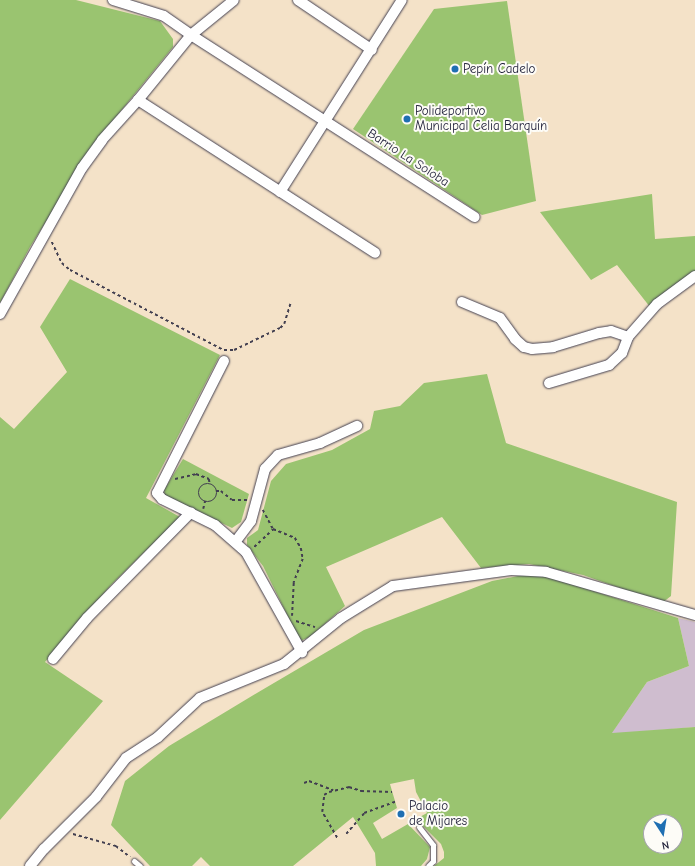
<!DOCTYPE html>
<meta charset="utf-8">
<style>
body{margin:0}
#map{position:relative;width:695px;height:866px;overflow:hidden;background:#f4e2c8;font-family:"Comic Neue",sans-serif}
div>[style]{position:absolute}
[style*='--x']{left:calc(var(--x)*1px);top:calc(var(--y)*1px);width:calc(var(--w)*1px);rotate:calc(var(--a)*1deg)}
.industrial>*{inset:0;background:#cfbdcf}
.green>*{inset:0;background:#9ac470}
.path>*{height:1.5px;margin-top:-0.75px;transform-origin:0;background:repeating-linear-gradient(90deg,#423f50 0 3px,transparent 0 6px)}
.path>.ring{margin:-0.75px;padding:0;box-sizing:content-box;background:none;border:1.5px solid #423f50;border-radius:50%}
.roads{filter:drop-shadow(0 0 1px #423f50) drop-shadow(0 0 1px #423f50)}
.lane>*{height:5px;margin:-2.5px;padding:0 2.5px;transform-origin:2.5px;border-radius:2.5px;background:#fff}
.street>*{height:10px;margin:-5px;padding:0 5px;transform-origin:5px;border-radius:5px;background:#fff}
.dots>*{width:11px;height:11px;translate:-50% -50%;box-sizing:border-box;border:2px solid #fdfcf7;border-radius:50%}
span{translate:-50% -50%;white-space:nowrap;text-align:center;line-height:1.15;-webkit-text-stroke:4px #fdfcf7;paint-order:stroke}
.poi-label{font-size:13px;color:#22223b}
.left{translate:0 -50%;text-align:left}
.street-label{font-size:13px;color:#22223b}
.north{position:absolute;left:643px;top:814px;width:40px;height:40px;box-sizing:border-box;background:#fdfcf7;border:1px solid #a5a5ac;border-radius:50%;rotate:168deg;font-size:11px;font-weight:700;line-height:16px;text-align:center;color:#22223b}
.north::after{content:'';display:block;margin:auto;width:14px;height:18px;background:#1f6fb2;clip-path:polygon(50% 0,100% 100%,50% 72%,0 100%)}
</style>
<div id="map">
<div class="industrial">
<i style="clip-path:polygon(678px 618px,695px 622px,695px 727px,611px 734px,647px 682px,689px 666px)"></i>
</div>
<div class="green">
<i style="clip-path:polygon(0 0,76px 0,160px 21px,173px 39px,173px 47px,98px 139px,30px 247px,0 303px)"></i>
<i style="clip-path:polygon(507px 1px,536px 201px,482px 215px,353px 129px,434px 9px)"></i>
<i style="clip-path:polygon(652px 194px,655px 239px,695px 236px,695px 273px,650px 307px,617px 265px,591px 280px,540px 212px)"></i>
<i style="clip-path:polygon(70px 279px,220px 355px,146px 498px,180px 517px,111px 585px,45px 662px,103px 701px,0 820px,0 417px,14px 429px,67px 372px,40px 327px)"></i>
<i style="clip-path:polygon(487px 374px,506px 443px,677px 502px,671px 596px,662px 603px,583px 575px,529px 564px,481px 568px,442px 517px,326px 567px,345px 606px,310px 637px,300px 641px,263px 566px,247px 545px,247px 538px,258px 530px,271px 481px,286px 464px,332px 450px,370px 429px,374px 411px,400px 406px,424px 383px)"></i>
<i style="clip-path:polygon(183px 459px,249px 494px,241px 522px,232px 528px,165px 496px,164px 490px)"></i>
<i style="clip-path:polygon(evenodd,528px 574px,556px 579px,678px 618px,689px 666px,647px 682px,612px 733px,695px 727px,695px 866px,434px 866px,444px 858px,444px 852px,441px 844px,416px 819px,427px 813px,416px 792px,414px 779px,390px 784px,397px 808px,373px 823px,382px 839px,408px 824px,430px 847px,427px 859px,421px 866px,376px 866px,375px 853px,353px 817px,293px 866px,210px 866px,201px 857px,192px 866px,150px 866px,111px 825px,125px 781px,169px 746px,262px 690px,364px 630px,492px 581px,528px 574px,651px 822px,675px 822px,675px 846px,651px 846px,651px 822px)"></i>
</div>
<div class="path">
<i style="--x:52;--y:242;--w:23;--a:65"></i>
<i style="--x:62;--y:263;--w:11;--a:41"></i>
<i style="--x:70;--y:270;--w:174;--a:27.5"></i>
<i style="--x:224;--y:350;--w:10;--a:0"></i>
<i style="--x:234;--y:350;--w:51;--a:-25.6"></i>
<i style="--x:280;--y:328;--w:6;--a:-45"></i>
<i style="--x:284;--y:324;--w:21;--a:-73"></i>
<i style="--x:175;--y:479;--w:22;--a:-13"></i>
<i style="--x:196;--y:474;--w:14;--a:21"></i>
<i style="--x:209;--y:479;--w:5;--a:79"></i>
<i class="ring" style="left:199px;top:484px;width:16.5px;height:16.5px"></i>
<i style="--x:216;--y:491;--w:5;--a:0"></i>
<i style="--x:221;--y:491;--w:14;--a:39"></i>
<i style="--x:232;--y:500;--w:16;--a:0"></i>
<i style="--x:203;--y:509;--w:8;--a:-76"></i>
<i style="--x:263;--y:510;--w:21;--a:62"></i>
<i style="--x:254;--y:547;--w:26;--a:-43"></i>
<i style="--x:273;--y:529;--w:24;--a:22"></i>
<i style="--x:295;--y:538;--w:12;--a:59"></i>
<i style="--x:301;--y:548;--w:11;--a:80"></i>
<i style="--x:303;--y:559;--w:26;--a:111"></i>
<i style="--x:294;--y:583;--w:33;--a:93"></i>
<i style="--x:296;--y:621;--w:20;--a:18"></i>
<i style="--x:304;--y:783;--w:5;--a:-22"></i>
<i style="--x:309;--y:781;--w:26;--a:21"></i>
<i style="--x:73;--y:834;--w:45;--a:15.6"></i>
<i style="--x:116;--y:846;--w:18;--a:38"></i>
<i style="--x:346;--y:834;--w:28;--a:-49"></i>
<i style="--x:364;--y:813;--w:33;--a:-20"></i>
<i style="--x:337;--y:838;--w:30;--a:-120"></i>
<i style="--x:322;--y:812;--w:17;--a:-83"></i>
<i style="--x:324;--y:795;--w:6;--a:-31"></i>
<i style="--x:329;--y:792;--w:21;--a:-14"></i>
<i style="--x:349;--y:787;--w:13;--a:18"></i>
<i style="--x:361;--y:791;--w:31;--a:2"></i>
</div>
<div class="roads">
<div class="lane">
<i style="--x:419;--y:827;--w:23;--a:52"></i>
<i style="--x:433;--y:845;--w:16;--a:90"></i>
<i style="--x:433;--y:861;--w:7;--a:135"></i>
<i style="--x:134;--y:861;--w:8;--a:40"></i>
</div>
<div class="street">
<i style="--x:113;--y:0;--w:53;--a:17.4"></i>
<i style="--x:164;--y:16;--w:33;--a:35"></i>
<i style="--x:191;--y:35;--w:337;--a:32.7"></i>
<i style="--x:298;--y:0;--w:89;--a:34"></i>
<i style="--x:138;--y:100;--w:282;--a:32.8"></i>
<i style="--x:280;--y:192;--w:227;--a:-57.6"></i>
<i style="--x:462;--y:302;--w:41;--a:22.8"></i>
<i style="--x:500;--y:318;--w:26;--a:54"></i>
<i style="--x:515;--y:339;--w:12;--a:42"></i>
<i style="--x:524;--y:347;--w:8;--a:14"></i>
<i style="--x:532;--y:349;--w:21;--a:-5"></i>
<i style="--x:553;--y:347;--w:48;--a:-16.9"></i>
<i style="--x:599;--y:333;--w:12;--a:-9"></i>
<i style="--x:611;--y:331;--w:18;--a:19"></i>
<i style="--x:0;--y:314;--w:167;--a:-60.7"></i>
<i style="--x:82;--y:168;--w:34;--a:-54"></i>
<i style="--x:102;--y:140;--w:54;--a:-48"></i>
<i style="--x:138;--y:100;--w:84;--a:-50.8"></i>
<i style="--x:191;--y:35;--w:55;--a:-39.1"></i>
<i style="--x:224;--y:361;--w:148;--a:116.9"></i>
<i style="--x:157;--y:493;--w:8;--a:50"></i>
<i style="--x:162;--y:499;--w:59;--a:26.1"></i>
<i style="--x:215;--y:525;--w:41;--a:41.1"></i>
<i style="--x:246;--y:552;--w:115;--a:60.8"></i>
<i style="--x:549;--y:383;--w:63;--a:-16.7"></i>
<i style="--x:609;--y:365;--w:18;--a:-43"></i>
<i style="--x:622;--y:353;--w:17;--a:-69"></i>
<i style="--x:628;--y:337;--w:44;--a:-48.7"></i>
<i style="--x:657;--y:304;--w:47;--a:-36.4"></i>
<i style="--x:236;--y:541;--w:25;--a:-53"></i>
<i style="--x:251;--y:521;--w:54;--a:-74.9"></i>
<i style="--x:265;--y:469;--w:19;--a:-47"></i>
<i style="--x:278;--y:455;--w:44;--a:-15.9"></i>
<i style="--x:320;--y:443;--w:41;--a:-24.7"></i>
<i style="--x:53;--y:659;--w:53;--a:-50.3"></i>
<i style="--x:87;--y:618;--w:148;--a:-45.5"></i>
<i style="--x:30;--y:866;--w:22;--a:-51"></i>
<i style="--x:44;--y:849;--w:74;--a:-45"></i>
<i style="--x:96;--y:797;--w:49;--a:-52.4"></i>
<i style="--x:126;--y:758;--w:38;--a:-33"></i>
<i style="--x:158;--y:737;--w:57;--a:-42.9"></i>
<i style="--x:200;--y:698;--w:91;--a:-22"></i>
<i style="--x:284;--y:664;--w:73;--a:-38.9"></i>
<i style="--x:341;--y:618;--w:61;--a:-31.6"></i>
<i style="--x:393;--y:586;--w:119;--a:-7.7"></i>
<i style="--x:511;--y:570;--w:35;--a:3"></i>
<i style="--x:546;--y:572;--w:155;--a:16.1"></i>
</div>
</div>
<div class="dots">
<i style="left:455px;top:69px;background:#1f6fb2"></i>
<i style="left:407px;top:119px;background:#1f6fb2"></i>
<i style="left:401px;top:814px;background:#1f6fb2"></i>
</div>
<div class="poi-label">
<span class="left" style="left:463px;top:69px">Pepín Cadelo</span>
<span class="left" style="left:415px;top:119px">Polideportivo<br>Municipal Celia Barquín</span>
<span class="left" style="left:409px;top:814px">Palacio<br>de Mijares</span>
</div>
<div class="street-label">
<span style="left:408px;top:158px;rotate:33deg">Barrio La Soloba</span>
</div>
<div class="north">N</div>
</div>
